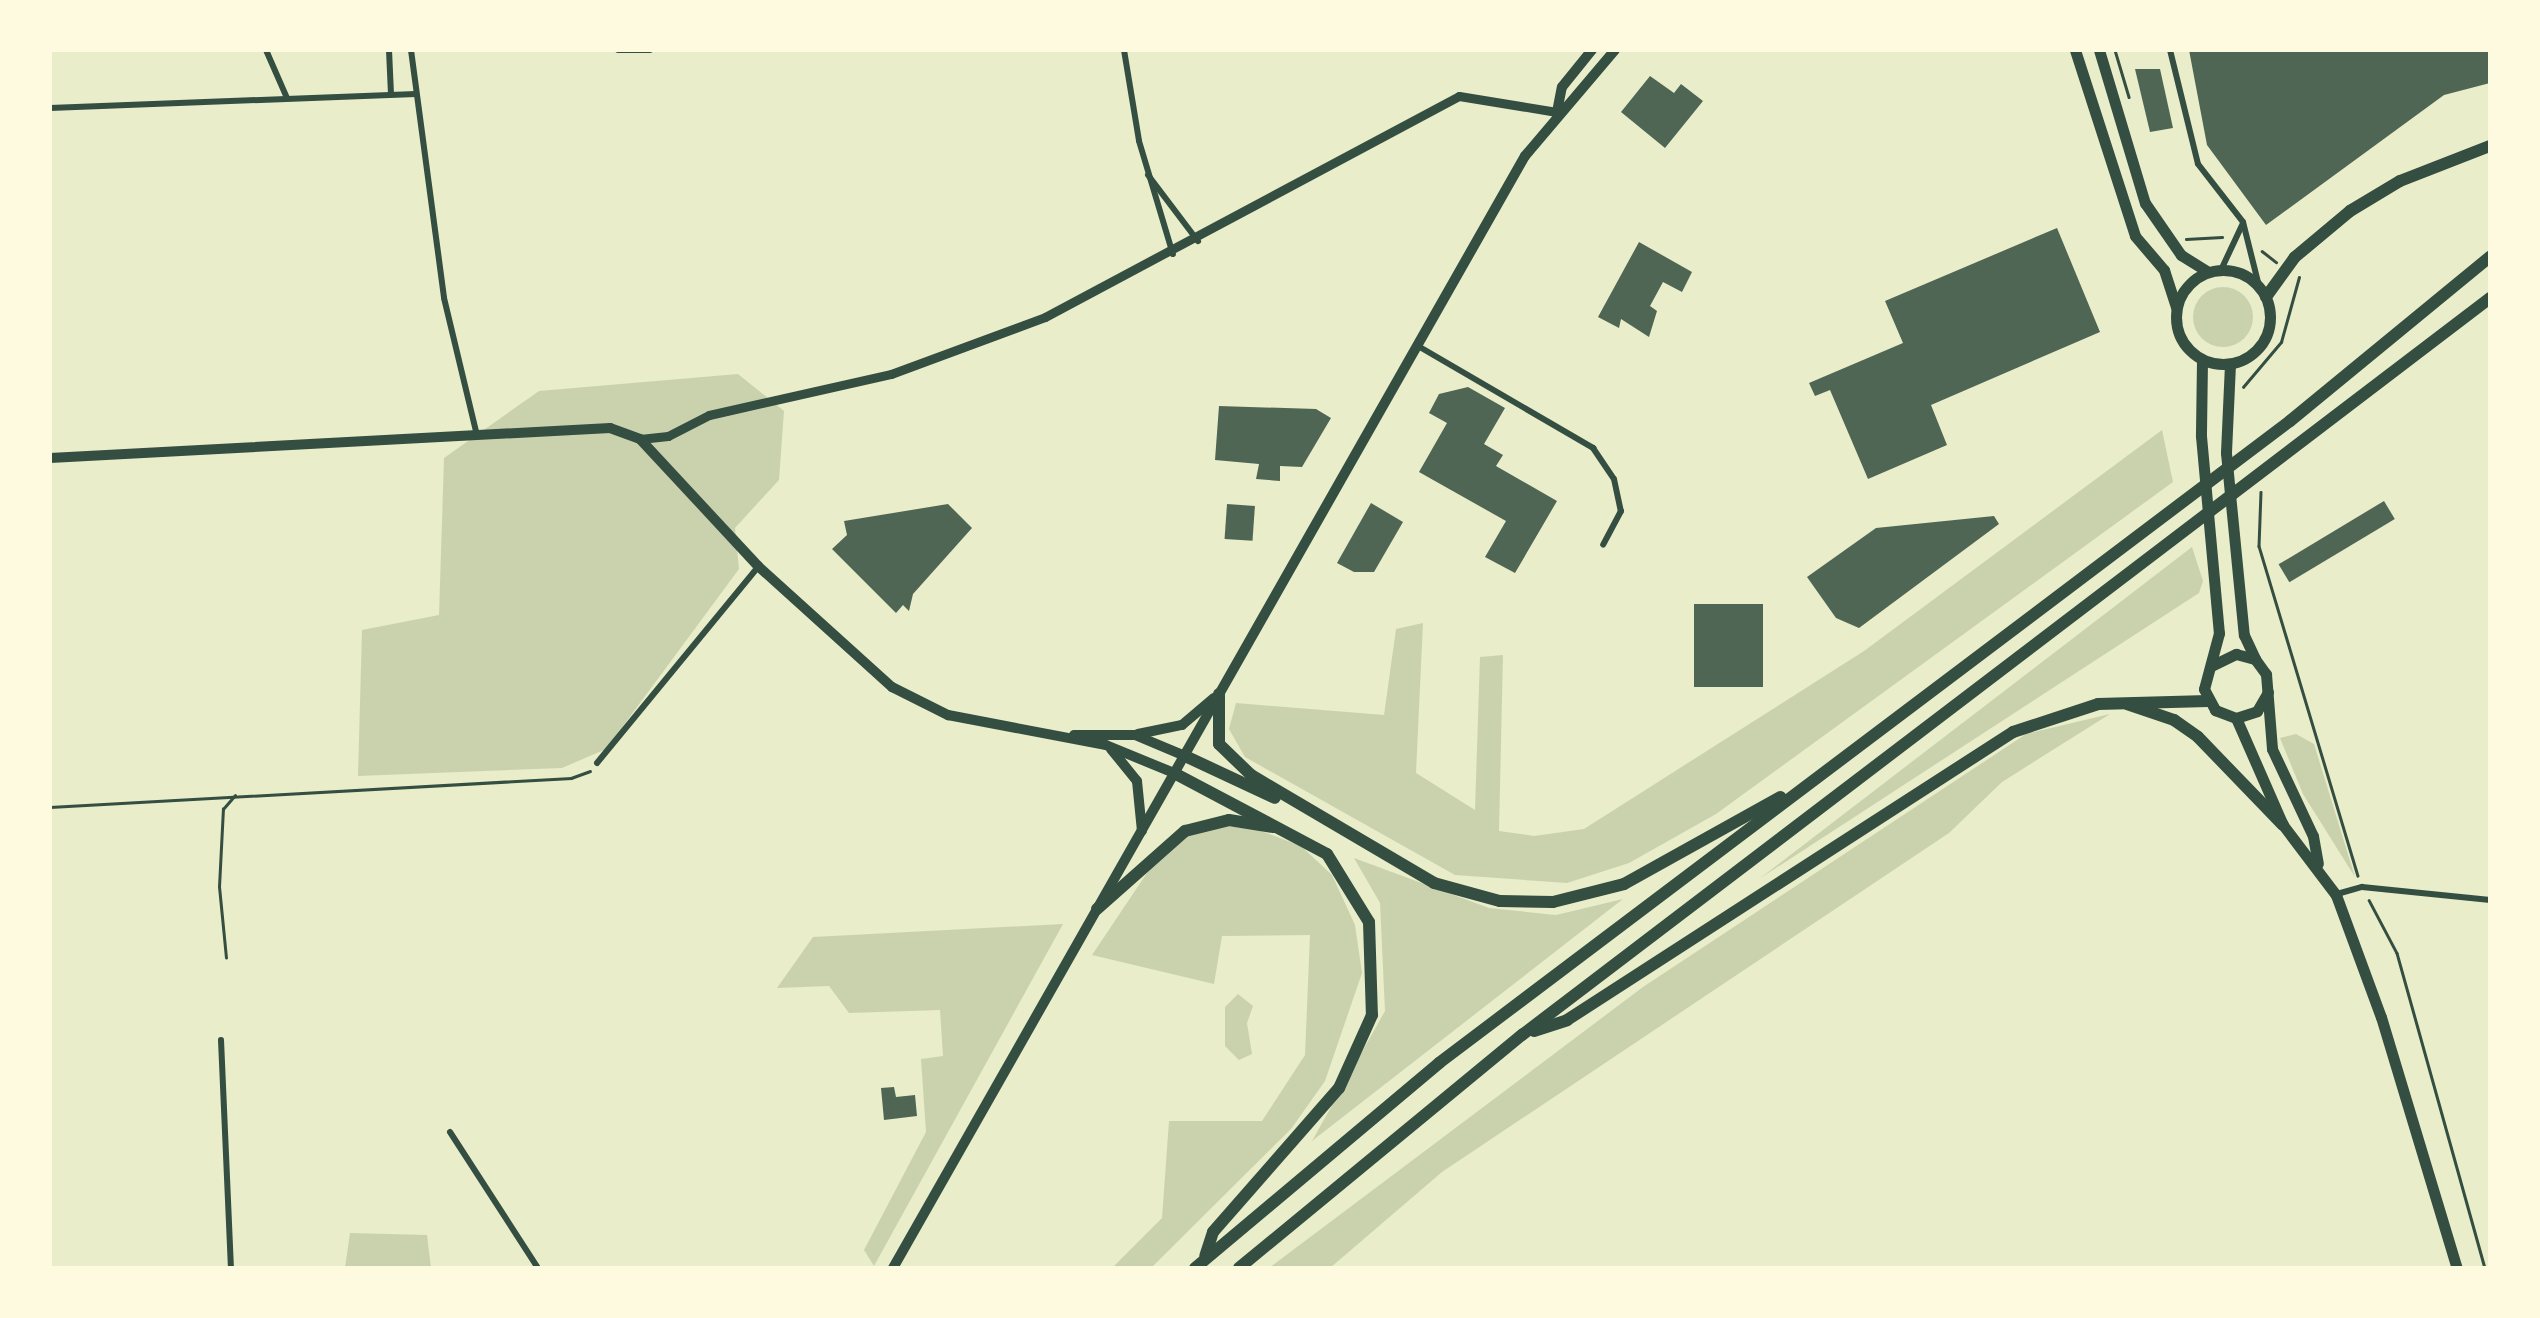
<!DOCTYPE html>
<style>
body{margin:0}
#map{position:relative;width:2540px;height:1318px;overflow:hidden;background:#e9edc9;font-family:Bitter,serif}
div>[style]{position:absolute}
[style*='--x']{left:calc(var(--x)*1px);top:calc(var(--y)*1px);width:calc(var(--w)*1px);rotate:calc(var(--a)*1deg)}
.green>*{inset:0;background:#cad2ad}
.round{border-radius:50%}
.building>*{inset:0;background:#4f6655;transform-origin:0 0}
.path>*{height:2.5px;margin:-1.25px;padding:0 1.25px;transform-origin:1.25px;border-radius:1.25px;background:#344e41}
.minor>*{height:6px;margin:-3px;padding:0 3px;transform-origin:3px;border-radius:3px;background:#344e41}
.tertiary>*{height:9px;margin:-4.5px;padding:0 4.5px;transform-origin:4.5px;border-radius:4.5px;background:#344e41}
.secondary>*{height:10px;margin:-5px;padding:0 5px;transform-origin:5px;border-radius:5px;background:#344e41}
.primary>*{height:11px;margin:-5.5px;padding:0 5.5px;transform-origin:5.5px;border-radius:5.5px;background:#344e41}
.primary>.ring{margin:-5.5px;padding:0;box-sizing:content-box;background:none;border:11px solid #344e41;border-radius:50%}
.motorway>*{height:12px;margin:-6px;padding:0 6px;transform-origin:6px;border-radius:6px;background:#344e41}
span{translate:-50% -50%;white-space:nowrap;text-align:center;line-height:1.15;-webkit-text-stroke:9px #fefae0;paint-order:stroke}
.frame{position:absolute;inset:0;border:52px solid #fefae0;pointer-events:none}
</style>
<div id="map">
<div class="green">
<i class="round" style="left:2193px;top:287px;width:60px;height:60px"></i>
<i style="clip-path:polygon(738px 374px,784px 411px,779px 480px,735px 528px,739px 569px,606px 749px,562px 768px,358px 776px,362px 630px,439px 615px,444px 458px,539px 391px)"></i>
<i style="clip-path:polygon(2162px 430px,2173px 482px,1716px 814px,1629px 863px,1567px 883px,1455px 875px,1245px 757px,1229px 729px,1236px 703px,1384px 715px,1396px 629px,1423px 623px,1416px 773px,1475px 810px,1480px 657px,1503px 655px,1499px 831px,1534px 836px,1584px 829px,1864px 651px)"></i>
<i style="clip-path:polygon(2192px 547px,2203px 581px,2199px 593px,1759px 879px)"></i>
<i style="clip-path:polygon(2110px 714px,2002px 782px,1949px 833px,1442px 1172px,1330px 1268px,1269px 1268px,1643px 987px,2026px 734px)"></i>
<i style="clip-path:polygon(2296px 734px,2314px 744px,2355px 877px,2303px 794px,2280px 738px)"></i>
<i style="clip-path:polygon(1223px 826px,1256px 829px,1301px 846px,1332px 875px,1355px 925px,1362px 973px,1325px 1081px,1291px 1129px,1151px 1268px,1112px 1268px,1162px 1218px,1169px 1121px,1262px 1121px,1305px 1055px,1310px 935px,1222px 936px,1214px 984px,1092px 955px,1159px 855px,1188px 834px)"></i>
<i style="clip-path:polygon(1354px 858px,1489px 908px,1556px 915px,1623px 899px,1312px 1141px,1385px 1011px,1380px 903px)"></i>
<i style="clip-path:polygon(1063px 924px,874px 1266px,864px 1250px,926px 1132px,921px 1059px,943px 1056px,940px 1010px,849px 1013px,829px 986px,777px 988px,813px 937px)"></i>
<i style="clip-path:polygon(1238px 994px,1253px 1006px,1247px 1023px,1252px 1054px,1239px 1060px,1225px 1046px,1225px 1007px)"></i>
<i style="clip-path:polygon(350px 1233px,427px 1235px,431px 1268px,345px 1268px)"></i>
</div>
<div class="building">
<i style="clip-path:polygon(2189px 50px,2490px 50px,2490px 83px,2444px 95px,2266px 225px,2207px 145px)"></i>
<i style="clip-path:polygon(2135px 69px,2160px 69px,2173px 128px,2150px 132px)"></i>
<i style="clip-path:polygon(1650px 76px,1674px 93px,1681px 84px,1703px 101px,1665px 148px,1621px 112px)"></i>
<i style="clip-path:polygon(2057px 228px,2100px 332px,1931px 405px,1947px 445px,1868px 479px,1830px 390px,1815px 396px,1809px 383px,1903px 343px,1885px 301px)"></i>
<i style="clip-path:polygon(1639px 242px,1692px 272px,1682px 292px,1663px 282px,1650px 306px,1657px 311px,1649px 337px,1621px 319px,1619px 328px,1598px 317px)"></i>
<i style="clip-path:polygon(1468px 387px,1505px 408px,1484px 444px,1503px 455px,1496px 466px,1557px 501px,1515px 573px,1485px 557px,1506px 521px,1419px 472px,1447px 423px,1429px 413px,1439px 394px)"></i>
<i style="clip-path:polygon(1219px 406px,1316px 409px,1331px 418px,1302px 467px,1280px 466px,1280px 481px,1256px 479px,1259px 464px,1215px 460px)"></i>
<i style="left:2384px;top:501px;width:21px;height:123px;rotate:59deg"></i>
<i style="clip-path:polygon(1371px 503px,1403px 522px,1374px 572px,1354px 572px,1337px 563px)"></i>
<i style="clip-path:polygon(948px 504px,972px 528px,913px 594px,909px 611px,903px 605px,896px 613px,832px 549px,847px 535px,844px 521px)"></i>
<i style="left:1227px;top:504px;width:28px;height:35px;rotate:4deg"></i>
<i style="clip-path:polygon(1994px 516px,1999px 524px,1859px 628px,1836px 618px,1807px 577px,1876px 528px)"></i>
<i style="left:1694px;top:604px;width:69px;height:83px"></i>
<i style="clip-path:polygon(894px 1087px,896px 1097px,915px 1095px,917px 1116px,884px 1120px,881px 1088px)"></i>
</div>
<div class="path">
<i style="--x:2115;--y:50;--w:49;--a:73.4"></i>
<i style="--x:2186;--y:239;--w:36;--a:-3"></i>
<i style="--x:2262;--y:251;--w:18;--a:38"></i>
<i style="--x:2243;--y:387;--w:59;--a:-49.8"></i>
<i style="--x:2281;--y:342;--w:67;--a:-74.5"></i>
<i style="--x:2261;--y:492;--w:54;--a:92.1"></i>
<i style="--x:2259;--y:546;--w:344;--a:73.3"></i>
<i style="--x:50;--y:807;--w:522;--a:-3.19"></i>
<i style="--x:571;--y:778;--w:20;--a:-20"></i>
<i style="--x:2369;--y:900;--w:60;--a:62.2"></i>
<i style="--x:2397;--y:953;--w:327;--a:74.4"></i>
<i style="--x:226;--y:958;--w:71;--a:-95.6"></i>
<i style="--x:219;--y:887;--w:78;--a:-87.1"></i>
<i style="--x:223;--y:809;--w:18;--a:-49"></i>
</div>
<div class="minor">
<i style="--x:266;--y:50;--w:52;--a:66.4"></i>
<i style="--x:389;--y:50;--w:44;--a:87.4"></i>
<i style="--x:411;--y:50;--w:250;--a:82.4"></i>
<i style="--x:444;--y:298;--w:141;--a:76.5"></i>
<i style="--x:618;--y:50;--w:32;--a:0"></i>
<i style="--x:1124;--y:50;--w:92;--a:80.6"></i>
<i style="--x:1139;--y:141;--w:118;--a:73.3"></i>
<i style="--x:2170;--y:50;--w:117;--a:76.2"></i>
<i style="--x:2198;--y:164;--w:73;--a:52.2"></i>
<i style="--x:2243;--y:222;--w:66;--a:76"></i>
<i style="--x:50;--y:108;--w:366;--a:-2.2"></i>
<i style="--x:1148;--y:175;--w:83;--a:52.9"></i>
<i style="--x:2221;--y:270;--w:52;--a:-64.9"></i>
<i style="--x:1418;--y:346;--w:203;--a:30.2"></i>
<i style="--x:1593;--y:448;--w:37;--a:56"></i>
<i style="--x:1614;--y:479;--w:33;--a:78"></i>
<i style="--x:1621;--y:511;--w:38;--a:118"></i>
<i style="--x:597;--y:763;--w:254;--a:-50.6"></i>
<i style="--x:2337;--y:894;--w:26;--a:-16"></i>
<i style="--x:2362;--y:887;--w:129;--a:5.8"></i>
<i style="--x:221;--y:1040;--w:228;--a:87.5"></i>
<i style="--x:450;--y:1132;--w:162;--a:57.1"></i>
</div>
<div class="tertiary">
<i style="--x:640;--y:439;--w:28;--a:-6"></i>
<i style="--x:668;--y:436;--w:46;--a:-27.1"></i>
<i style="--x:709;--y:415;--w:187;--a:-12.7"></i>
<i style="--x:891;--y:374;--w:164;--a:-20.3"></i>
<i style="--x:1045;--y:317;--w:469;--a:-28.1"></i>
<i style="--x:1459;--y:96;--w:99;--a:9.3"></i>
</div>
<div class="secondary">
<i style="--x:1557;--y:112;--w:25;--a:-79"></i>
<i style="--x:1562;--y:87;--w:48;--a:-51"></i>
<i style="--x:50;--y:458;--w:561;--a:-3.07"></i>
<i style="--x:610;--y:428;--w:32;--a:20"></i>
<i style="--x:640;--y:439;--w:173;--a:47.1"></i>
<i style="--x:758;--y:566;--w:181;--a:42.1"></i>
<i style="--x:892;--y:687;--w:63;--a:26.6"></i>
<i style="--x:948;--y:715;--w:161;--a:10.8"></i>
<i style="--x:1106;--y:745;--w:74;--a:22.4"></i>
<i style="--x:1138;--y:734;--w:45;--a:-11.6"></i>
<i style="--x:1182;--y:725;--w:42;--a:-40.2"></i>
<i style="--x:1074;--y:735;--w:61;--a:0"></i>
<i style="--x:1135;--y:735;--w:54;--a:22.8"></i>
<i style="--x:1111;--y:749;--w:41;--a:50.9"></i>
<i style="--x:1137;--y:781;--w:50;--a:84.3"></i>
<i style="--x:893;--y:1268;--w:1279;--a:-60.39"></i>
<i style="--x:1525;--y:156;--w:139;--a:-49.7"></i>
</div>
<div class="primary">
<i style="--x:2075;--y:50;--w:195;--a:72.1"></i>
<i style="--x:2135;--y:236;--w:45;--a:49.5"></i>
<i style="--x:2164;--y:270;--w:40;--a:72"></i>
<i style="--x:2099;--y:50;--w:160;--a:73.3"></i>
<i style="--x:2145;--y:203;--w:63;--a:55.3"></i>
<i style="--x:2181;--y:255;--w:32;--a:32"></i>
<i class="ring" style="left:2176px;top:270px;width:83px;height:83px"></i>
<i style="--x:2202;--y:360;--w:76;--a:90.8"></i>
<i style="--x:2201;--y:436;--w:198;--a:84.8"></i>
<i style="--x:2219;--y:633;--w:58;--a:105"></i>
<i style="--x:2204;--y:689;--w:24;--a:62"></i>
<i style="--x:2215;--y:710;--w:22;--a:21"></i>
<i style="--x:2236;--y:718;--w:22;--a:-18"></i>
<i style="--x:2257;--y:711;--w:22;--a:-60"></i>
<i style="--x:2230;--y:364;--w:89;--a:92.6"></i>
<i style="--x:2226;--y:453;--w:183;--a:84.4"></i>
<i style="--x:2244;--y:635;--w:26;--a:65"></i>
<i style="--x:2211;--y:666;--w:28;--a:-26"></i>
<i style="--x:2236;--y:654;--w:20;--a:15"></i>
<i style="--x:2255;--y:659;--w:19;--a:54"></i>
<i style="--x:2266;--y:674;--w:75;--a:85.4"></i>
<i style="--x:2272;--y:749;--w:96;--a:64.8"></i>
<i style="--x:2313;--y:836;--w:28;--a:80"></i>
<i style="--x:2236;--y:718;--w:117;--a:66.3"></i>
<i style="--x:2283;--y:825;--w:88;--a:52.9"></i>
<i style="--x:2336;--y:895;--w:130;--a:69.8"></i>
<i style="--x:2381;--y:1017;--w:262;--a:73.2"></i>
</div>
<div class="motorway">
<i style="--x:2266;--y:297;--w:49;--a:-54.1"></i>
<i style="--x:2295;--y:257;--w:72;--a:-39.9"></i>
<i style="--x:2350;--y:211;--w:58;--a:-31"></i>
<i style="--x:2400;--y:181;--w:97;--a:-21.3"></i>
<i style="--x:1219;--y:694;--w:50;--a:90"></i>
<i style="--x:1219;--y:744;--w:45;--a:44.1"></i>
<i style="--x:1251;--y:775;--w:212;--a:30.5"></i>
<i style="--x:1434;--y:883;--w:68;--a:15.3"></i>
<i style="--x:1500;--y:901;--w:53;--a:1.1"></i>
<i style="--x:1553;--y:902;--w:73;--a:-14.2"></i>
<i style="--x:1624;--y:884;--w:179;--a:-29.1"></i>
<i style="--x:2127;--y:704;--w:50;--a:18.8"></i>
<i style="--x:2174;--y:720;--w:29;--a:35"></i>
<i style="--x:2198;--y:737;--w:122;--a:46"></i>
<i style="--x:1185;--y:756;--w:99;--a:25"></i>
<i style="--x:1174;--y:773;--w:173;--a:27.9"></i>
<i style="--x:1327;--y:854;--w:80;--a:58.3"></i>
<i style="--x:1369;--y:922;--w:93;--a:88.2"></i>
<i style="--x:1372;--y:1015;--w:80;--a:114.3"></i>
<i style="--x:1339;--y:1088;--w:191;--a:131.2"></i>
<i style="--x:1213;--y:1232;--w:25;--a:108"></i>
<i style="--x:1097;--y:909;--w:118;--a:-41.6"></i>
<i style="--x:1185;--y:831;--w:45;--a:-14"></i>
<i style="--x:1229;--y:820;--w:45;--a:9"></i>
<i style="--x:1534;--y:1031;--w:35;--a:-18"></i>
<i style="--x:1567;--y:1020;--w:531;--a:-32.85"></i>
<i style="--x:2013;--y:732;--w:89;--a:-18.2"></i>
<i style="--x:2098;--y:704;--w:110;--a:-1.6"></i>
<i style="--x:1195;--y:1268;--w:319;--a:-40"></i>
<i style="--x:1439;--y:1063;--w:1066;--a:-37.03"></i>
<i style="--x:2290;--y:421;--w:259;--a:-39.4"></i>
<i style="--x:1239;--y:1268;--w:367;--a:-39.5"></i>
<i style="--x:1522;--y:1035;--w:1217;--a:-37.28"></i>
</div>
<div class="frame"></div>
</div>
